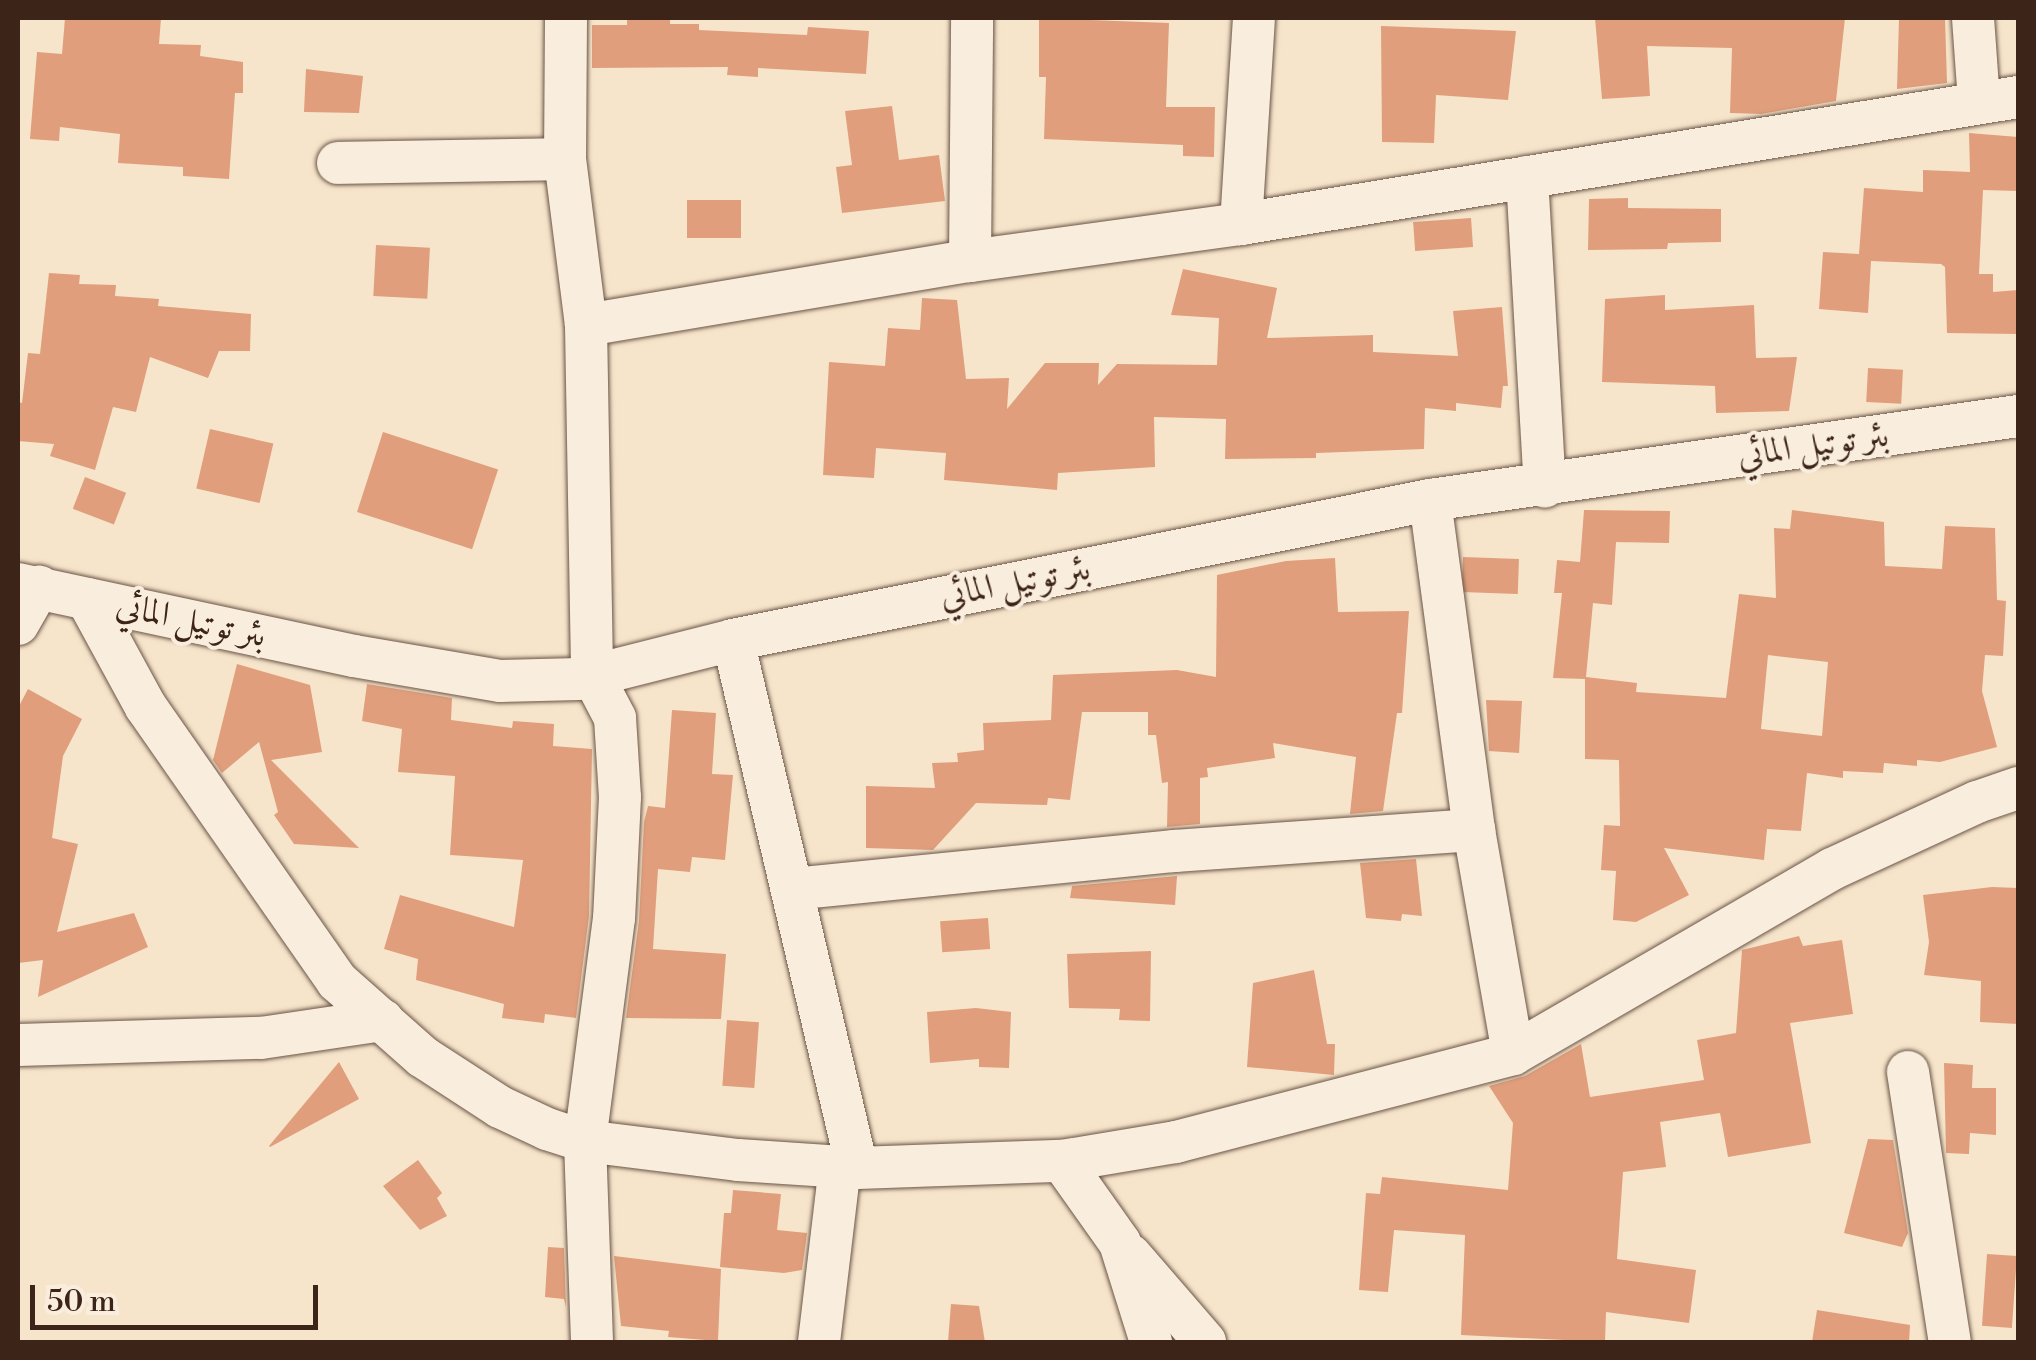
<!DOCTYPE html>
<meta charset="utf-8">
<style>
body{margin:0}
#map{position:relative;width:2036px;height:1360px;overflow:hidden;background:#f6e5cb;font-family:"Libre Bodoni",Amiri,serif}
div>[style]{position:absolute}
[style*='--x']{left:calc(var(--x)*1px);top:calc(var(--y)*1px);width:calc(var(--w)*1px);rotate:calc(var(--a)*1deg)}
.building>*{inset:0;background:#e09e7c;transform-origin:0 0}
.roads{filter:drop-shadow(0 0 2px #6b5446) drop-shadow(0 0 2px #6b5446)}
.minor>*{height:42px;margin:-21px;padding:0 21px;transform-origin:21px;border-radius:21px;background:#f9eedd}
span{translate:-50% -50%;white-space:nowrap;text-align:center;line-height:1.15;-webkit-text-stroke:8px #f9eedd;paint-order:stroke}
.street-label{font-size:35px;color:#3d2419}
.frame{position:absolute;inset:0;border:20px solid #3d2419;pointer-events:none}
.scale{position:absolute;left:30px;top:1285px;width:288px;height:45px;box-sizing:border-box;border:5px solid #3d2419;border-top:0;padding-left:12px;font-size:30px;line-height:35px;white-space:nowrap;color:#3d2419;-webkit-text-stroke:8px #f9eedd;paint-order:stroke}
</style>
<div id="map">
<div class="building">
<i style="clip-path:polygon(65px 18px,161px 18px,159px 44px,201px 45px,200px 56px,243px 62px,243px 93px,235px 93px,229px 179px,183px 176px,183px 167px,118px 163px,120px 134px,60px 127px,59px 141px,30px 139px,37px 52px,62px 54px)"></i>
<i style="clip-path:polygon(627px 18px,670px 18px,670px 24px,699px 24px,699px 30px,807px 35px,808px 27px,869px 31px,866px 74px,758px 68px,758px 77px,727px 75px,728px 67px,592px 68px,592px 25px,627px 25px)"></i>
<i style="clip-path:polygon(1039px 18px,1169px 23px,1166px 107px,1215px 107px,1214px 157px,1183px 156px,1183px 145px,1044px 139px,1046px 77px,1039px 77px)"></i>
<i style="clip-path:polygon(1595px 18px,1845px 18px,1836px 101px,1761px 114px,1730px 113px,1732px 48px,1647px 46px,1650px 96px,1602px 99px)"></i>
<i style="clip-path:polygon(1945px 18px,1947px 83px,1897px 89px,1899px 19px)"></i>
<i style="clip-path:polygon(1381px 26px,1516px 31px,1508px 100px,1436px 95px,1434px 143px,1382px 142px)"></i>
<i style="clip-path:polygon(306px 69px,363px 76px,359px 113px,304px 112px)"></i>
<i style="clip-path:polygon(892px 106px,899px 160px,939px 155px,945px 201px,842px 213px,836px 167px,852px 165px,845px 111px)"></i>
<i style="clip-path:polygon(1969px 133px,2018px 137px,2018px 191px,1983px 190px,1979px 274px,1993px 274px,1993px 292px,2018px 290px,2018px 334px,1947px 333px,1945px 267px,1941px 264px,1871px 261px,1868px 313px,1819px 309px,1823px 252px,1859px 254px,1864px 188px,1923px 192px,1923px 170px,1970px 172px)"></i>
<i style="clip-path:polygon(1628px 198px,1628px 208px,1721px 209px,1721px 242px,1668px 243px,1667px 249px,1588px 250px,1589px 199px)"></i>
<i style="left:687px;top:200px;width:54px;height:38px"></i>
<i style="left:1471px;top:218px;width:29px;height:58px;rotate:86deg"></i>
<i style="left:376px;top:245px;width:54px;height:51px;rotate:3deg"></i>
<i style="clip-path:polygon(1183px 269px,1277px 288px,1267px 338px,1373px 335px,1373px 352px,1458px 356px,1453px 311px,1502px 307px,1508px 386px,1503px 386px,1501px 408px,1456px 403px,1456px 411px,1425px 408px,1424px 449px,1316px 453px,1316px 458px,1225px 459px,1226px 419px,1154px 417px,1155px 467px,1058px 473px,1057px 490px,944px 480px,946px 453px,876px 448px,874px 478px,823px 475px,829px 362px,885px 366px,888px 328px,920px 330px,922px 298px,957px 300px,966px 379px,1009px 378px,1007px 409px,1045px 363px,1099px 363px,1098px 385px,1117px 364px,1217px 365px,1219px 318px,1171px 315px)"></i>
<i style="clip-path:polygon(49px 273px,80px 275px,79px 284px,116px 285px,115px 296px,159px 299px,158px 306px,251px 314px,250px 351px,219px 351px,208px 378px,150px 357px,136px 412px,113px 407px,95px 470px,50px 456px,54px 444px,18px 441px,18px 402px,22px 403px,28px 353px,40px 354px)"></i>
<i style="clip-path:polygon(1665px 295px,1665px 310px,1754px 305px,1756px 358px,1797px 357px,1789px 411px,1716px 413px,1715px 386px,1602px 382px,1605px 299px)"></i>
<i style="left:1868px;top:368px;width:35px;height:34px;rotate:3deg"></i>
<i style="left:210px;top:429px;width:65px;height:61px;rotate:13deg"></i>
<i style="left:383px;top:432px;width:121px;height:84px;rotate:18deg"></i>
<i style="left:85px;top:477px;width:44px;height:34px;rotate:21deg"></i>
<i style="clip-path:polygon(evenodd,1584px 510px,1670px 511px,1669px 543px,1616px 542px,1612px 605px,1593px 603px,1586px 677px,1637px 683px,1636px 692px,1726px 698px,1739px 594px,1776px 598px,1774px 528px,1790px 529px,1792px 510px,1884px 522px,1885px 566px,1942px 569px,1945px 526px,1995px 528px,1997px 600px,2006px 601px,2003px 656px,1985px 655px,1982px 691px,1997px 747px,1940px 762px,1917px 760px,1917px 766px,1884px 763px,1883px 773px,1843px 771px,1843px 778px,1807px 773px,1801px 831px,1767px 829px,1764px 860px,1664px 848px,1689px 895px,1636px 922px,1613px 920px,1616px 871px,1601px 870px,1604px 825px,1620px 826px,1619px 760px,1585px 759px,1585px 679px,1553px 678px,1562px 593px,1554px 593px,1557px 560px,1580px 562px,1584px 510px,1768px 655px,1828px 662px,1822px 736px,1761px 729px,1768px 655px)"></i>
<i style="left:1463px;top:557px;width:56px;height:35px;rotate:2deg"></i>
<i style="clip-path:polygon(1335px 558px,1338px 612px,1409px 611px,1402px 713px,1397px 713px,1383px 811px,1350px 814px,1356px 757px,1273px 743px,1275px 758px,1207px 768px,1208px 777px,1200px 778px,1200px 824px,1167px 827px,1168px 782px,1162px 783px,1156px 735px,1148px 735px,1148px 712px,1082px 712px,1070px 800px,1048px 798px,1047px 805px,976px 803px,933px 850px,866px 848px,866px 786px,935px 788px,932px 763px,958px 762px,957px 753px,984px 750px,983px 723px,1051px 720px,1053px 675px,1177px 670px,1216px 677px,1217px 575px,1286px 561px)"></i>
<i style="clip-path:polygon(237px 664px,310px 685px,322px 752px,271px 760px,359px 848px,294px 844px,274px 815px,278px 812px,259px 742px,222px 773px,213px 760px)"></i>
<i style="clip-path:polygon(367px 684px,452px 698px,451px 720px,512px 728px,513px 721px,554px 724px,553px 746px,592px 749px,589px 916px,576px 1018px,545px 1014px,544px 1023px,502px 1018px,504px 1004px,416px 980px,418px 959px,384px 949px,400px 895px,514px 927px,523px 860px,450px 855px,455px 776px,398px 772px,402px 729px,362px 721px)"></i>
<i style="clip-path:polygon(28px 689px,82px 719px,63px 756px,52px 838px,78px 844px,57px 932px,134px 913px,148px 947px,38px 997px,43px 960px,18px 963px,18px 708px)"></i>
<i style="clip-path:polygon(1486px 700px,1522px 701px,1519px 753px,1489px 751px)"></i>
<i style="clip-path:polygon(672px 710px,716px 713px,712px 774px,733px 775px,725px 860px,692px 857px,690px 872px,658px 869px,653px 949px,726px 954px,721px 1019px,626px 1018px,639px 921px,644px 822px,648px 806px,665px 808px)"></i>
<i style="clip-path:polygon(1416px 859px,1422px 916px,1402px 914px,1401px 921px,1366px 918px,1360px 863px)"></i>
<i style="clip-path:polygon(1177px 876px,1175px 905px,1070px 898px,1072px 886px)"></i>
<i style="clip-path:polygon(1992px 887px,2018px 888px,2018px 1024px,1980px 1022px,1981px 981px,1924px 975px,1929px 942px,1923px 895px)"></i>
<i style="left:988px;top:918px;width:31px;height:48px;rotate:86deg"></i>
<i style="clip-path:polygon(1799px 936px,1803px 946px,1842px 940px,1853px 1014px,1790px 1023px,1811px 1143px,1728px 1157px,1720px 1113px,1660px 1122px,1666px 1167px,1623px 1172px,1617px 1259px,1696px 1270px,1689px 1323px,1606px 1312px,1605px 1342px,1461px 1335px,1465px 1235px,1394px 1230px,1388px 1292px,1359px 1290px,1366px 1193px,1380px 1194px,1382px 1177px,1508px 1190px,1513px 1123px,1489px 1086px,1525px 1076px,1581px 1044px,1590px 1097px,1704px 1080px,1697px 1040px,1736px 1033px,1742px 950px)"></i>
<i style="clip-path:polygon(1151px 951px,1150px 1021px,1119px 1020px,1120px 1009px,1069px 1008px,1067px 954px)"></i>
<i style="clip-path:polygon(1314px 970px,1327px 1044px,1335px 1044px,1334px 1075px,1247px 1067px,1253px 983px)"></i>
<i style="clip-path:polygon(976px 1008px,1011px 1012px,1009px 1068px,979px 1067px,979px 1059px,930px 1063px,927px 1012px)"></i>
<i style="left:727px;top:1020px;width:32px;height:66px;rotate:4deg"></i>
<i style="clip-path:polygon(339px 1062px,359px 1099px,270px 1147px,269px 1146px)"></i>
<i style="clip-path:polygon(1944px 1063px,1973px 1065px,1972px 1088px,1996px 1088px,1996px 1135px,1970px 1133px,1969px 1154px,1946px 1153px)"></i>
<i style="clip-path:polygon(1868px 1139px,1893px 1140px,1908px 1233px,1902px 1247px,1844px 1233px)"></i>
<i style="clip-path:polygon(418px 1160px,442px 1193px,437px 1198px,447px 1216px,420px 1230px,383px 1186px)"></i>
<i style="clip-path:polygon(733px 1190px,781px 1194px,777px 1230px,807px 1233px,802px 1270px,784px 1273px,720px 1267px,724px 1213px,731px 1213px)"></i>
<i style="clip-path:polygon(548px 1247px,564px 1248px,566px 1307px,564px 1299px,545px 1297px)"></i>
<i style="left:1987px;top:1254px;width:30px;height:72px;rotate:4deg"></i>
<i style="clip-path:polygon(614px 1256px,721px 1269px,718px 1341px,668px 1337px,669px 1331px,621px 1326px)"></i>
<i style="clip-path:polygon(951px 1304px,979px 1306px,985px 1342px,948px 1342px)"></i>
<i style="clip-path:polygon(1817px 1310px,1910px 1325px,1909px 1342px,1812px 1342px)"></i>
</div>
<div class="roads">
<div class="minor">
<i style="--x:566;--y:18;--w:141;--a:90.4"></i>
<i style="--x:565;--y:159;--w:167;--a:82.8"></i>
<i style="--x:586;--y:325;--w:349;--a:89"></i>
<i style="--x:592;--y:674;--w:50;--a:62.4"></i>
<i style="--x:615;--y:718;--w:79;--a:86.4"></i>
<i style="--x:620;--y:797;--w:121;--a:92.8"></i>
<i style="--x:614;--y:918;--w:225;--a:97.4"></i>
<i style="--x:585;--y:1141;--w:201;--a:88"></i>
<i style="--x:1973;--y:18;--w:83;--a:85.9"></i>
<i style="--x:338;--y:163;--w:227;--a:-1"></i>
<i style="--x:1527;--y:177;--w:310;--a:86.7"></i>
<i style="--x:1241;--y:224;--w:206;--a:-86.4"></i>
<i style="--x:970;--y:261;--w:243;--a:-89.5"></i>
<i style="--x:586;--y:325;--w:389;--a:-9.5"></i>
<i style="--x:970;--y:261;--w:274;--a:-7.8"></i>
<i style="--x:1241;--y:224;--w:787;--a:-9.28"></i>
<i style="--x:1430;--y:500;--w:333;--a:82.4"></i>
<i style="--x:1474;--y:830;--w:227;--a:80.1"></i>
<i style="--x:18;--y:584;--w:344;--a:12.1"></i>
<i style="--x:354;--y:656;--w:148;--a:9.7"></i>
<i style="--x:500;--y:681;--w:79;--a:-1.5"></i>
<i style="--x:579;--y:679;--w:159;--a:-14.2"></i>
<i style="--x:733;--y:640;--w:711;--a:-11.36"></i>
<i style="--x:1430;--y:500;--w:594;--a:-8.13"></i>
<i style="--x:87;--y:599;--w:123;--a:61.4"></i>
<i style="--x:146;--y:707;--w:334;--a:55.1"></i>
<i style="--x:337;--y:981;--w:115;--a:41.5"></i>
<i style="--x:423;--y:1057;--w:92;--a:33"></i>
<i style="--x:500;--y:1107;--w:52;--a:25.1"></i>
<i style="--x:547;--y:1129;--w:40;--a:18"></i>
<i style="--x:585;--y:1141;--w:154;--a:7.1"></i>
<i style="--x:738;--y:1160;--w:119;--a:3.8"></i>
<i style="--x:857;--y:1168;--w:205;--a:-2"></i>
<i style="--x:1062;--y:1161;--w:116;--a:-9.5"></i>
<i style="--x:1176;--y:1142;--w:348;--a:-14.6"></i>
<i style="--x:1513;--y:1054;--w:369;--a:-30.1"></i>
<i style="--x:1832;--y:869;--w:160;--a:-24.8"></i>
<i style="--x:1977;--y:802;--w:43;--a:-18.9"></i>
<i style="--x:18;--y:624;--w:43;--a:-60.4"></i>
<i style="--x:733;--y:640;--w:542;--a:76.78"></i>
<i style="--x:792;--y:889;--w:384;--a:-5.7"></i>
<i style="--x:1174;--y:851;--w:301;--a:-4"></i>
<i style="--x:18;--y:1045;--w:243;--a:-1.7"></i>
<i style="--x:261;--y:1038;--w:123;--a:-8.4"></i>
<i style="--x:1908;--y:1072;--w:273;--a:81.2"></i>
<i style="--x:1062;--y:1161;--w:100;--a:54.7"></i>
<i style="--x:1120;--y:1243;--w:104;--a:72.6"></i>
<i style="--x:1130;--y:1255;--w:115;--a:49.2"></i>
<i style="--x:819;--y:1342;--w:178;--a:-83.2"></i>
</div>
</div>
<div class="street-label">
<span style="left:1813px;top:446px;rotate:-8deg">بئر توتيل المائي</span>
<span style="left:1015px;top:583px;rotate:-11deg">بئر توتيل المائي</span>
<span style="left:191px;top:621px;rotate:12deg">بئر توتيل المائي</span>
</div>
<div class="frame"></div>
<div class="scale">50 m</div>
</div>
